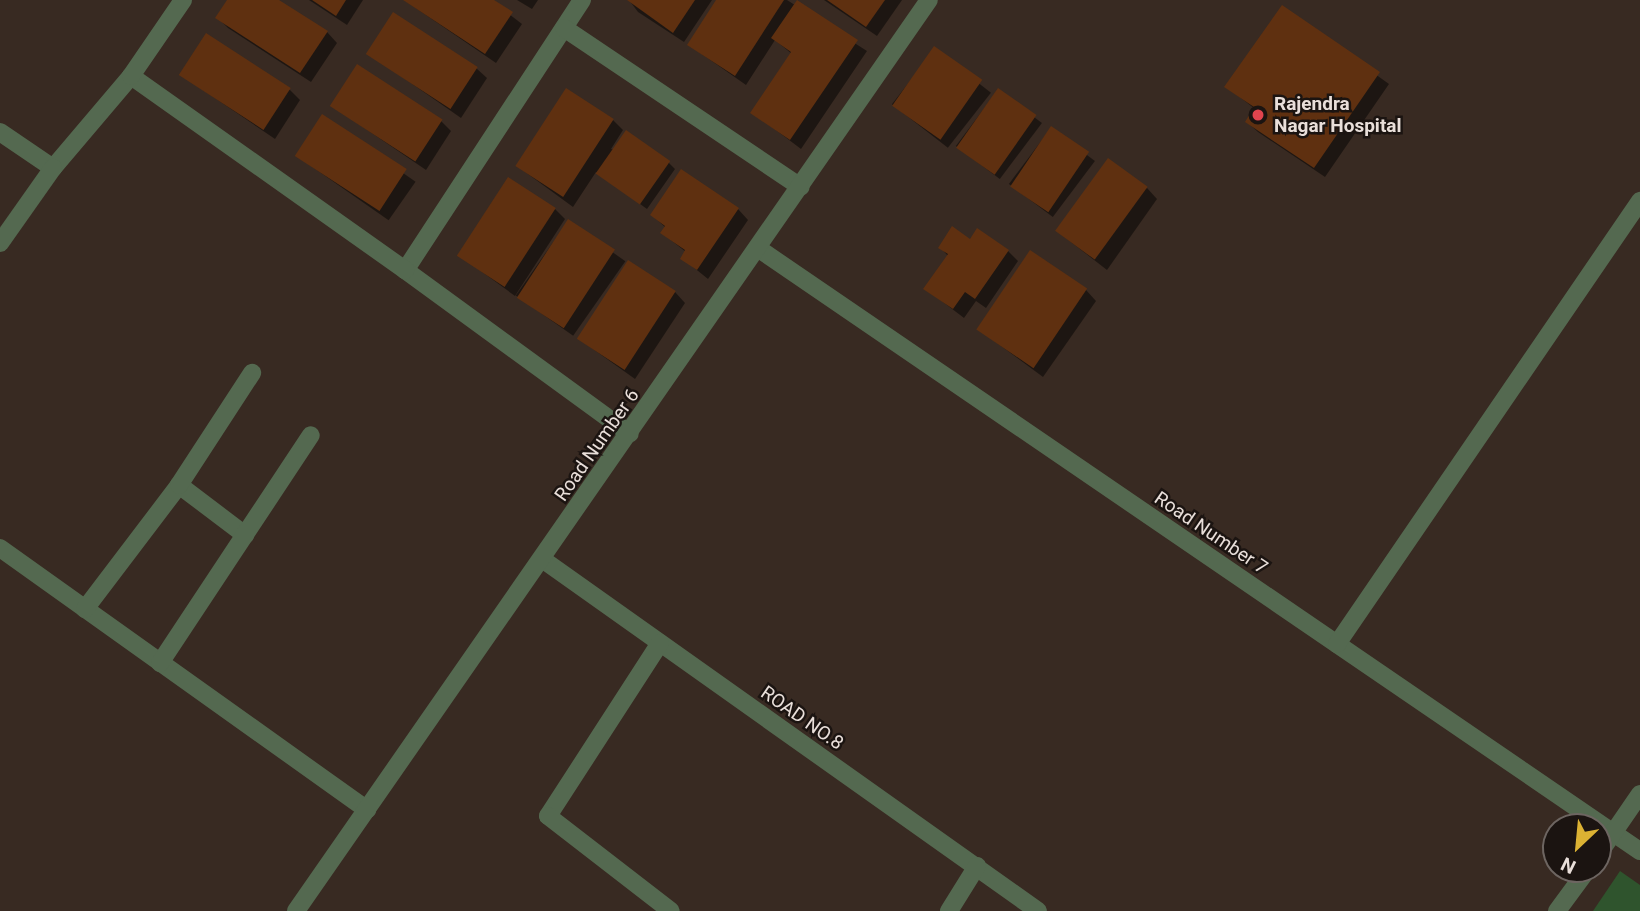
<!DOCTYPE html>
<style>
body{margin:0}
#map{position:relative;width:1640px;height:911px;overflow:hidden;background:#382a22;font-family:Roboto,sans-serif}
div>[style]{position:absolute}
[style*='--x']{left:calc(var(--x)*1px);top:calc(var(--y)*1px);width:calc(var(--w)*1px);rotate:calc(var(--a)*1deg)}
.green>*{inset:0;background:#2f542d}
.shadow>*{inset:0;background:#0007;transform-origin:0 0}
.building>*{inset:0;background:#5f3010;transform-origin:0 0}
.minor>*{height:18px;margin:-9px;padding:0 9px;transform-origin:9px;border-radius:9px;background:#546950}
.dots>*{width:19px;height:19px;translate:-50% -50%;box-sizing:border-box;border:4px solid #1b1411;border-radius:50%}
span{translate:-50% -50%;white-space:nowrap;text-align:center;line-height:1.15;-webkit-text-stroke:5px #1b1411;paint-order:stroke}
.poi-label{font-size:19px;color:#e9dfda;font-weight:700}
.left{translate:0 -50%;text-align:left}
.street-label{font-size:19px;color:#e9dfda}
.north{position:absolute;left:1542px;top:813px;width:70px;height:70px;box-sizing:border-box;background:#1b1411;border:2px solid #6d6561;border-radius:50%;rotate:206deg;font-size:19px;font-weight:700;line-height:28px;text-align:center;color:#e9dfda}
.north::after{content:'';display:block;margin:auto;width:24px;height:32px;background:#dcb233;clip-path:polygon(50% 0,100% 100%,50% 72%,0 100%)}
</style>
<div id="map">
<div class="green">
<i style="clip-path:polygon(1620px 871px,1640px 885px,1640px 911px,1593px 911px)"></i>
</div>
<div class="shadow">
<i style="clip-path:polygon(229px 0,276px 0,327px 32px,337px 43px,311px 82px,228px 28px,218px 18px)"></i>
<i style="clip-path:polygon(309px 0,363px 0,347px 25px)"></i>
<i style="clip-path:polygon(404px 0,491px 0,522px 24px,496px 63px)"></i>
<i style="clip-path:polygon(517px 0,538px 0,532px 9px)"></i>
<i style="clip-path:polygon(629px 0,712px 0,684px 42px,638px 12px)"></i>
<i style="clip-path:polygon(718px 0,787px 0,867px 51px,801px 149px,752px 112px,792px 54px,775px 40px,746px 85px,689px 45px)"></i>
<i style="clip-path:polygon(824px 0,902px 0,877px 36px)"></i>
<i style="clip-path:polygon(1283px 8px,1389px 84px,1325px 177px,1258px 132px,1247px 122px,1255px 109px,1227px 87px)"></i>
<i style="left:935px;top:49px;width:71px;height:70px;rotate:38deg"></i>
<i style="clip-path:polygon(368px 53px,476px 68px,487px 78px,461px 118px)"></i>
<i style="clip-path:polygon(181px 75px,290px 90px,300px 100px,275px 139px)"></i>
<i style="left:998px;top:90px;width:55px;height:70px;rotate:37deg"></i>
<i style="clip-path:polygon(332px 106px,441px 121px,451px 131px,426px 170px)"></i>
<i style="left:323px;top:117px;width:113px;height:47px;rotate:35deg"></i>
<i style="clip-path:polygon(613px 120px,623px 130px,611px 149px,668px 162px,675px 169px,647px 209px,596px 172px,573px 207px,517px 166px)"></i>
<i style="left:1051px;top:128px;width:55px;height:70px;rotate:37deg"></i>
<i style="clip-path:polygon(1147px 188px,1157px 199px,1107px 270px,1058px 232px)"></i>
<i style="clip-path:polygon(555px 209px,565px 219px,515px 296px,459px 255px)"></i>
<i style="clip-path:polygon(738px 209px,748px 220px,708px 279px,682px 258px,686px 252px,662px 233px,666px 228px,652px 215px)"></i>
<i style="left:568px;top:221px;width:70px;height:91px;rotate:35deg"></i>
<i style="clip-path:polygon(970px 241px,1008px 251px,1018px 261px,986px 308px,976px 301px,964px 318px,926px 289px,948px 256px,940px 247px)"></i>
<i style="clip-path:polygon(1086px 290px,1096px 301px,1043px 377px,978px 329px)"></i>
<i style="clip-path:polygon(675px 292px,685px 303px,635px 379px,579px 339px)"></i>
</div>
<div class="building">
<i style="clip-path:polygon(227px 0,279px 0,328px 31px,300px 73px,215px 18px)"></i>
<i style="clip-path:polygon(312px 0,346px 0,336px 16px)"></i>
<i style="clip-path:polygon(403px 0,494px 0,513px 12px,485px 54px)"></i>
<i style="clip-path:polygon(627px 0,695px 0,673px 33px)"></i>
<i style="clip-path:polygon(716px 0,784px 0,735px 76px,687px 45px)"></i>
<i style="clip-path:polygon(797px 0,858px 40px,790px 140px,750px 113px,791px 52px,771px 38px)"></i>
<i style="clip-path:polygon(827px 0,885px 0,866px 27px)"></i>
<i style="clip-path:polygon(1282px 5px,1380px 72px,1314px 168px,1245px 122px,1254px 107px,1224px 87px)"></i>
<i style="left:393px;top:12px;width:101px;height:50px;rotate:33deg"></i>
<i style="left:206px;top:33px;width:101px;height:50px;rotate:33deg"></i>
<i style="left:934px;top:46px;width:59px;height:73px;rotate:35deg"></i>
<i style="left:357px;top:64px;width:102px;height:50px;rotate:33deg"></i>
<i style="left:566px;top:88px;width:57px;height:93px;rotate:33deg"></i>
<i style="left:998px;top:88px;width:47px;height:73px;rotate:35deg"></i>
<i style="left:322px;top:114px;width:101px;height:50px;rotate:33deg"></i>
<i style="left:1051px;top:126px;width:46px;height:73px;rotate:34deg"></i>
<i style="left:626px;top:130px;width:54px;height:53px;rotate:35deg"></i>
<i style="left:1108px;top:158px;width:49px;height:90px;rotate:36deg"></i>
<i style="clip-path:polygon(681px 169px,739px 208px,697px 270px,680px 259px,685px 250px,660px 233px,665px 226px,650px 215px)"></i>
<i style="left:508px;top:177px;width:57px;height:94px;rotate:33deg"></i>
<i style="left:568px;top:219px;width:56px;height:94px;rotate:33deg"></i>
<i style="clip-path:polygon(952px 226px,970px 239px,977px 228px,1009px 250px,975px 299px,965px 292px,953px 309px,923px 289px,948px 254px,938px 248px)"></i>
<i style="left:1030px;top:250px;width:69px;height:96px;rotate:34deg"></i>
<i style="left:628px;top:260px;width:57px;height:94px;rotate:33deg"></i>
</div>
<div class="minor">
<i style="--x:582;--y:0;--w:323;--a:123.2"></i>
<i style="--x:405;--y:270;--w:278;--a:36.1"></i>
<i style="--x:564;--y:28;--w:285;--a:33.9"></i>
<i style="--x:131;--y:76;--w:336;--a:35.3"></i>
<i style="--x:0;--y:132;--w:64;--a:34.2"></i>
<i style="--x:53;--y:168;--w:121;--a:-49.7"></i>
<i style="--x:131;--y:76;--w:92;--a:-55.6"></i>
<i style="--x:0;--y:243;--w:92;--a:-54.8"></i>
<i style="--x:759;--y:249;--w:1067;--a:34.35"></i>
<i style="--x:179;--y:485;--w:83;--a:37.1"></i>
<i style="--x:0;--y:548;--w:451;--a:35.5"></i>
<i style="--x:542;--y:559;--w:608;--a:35.36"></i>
<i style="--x:85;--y:609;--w:156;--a:-52.8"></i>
<i style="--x:179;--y:485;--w:134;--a:-56.9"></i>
<i style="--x:660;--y:643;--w:206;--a:122.9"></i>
<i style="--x:548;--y:816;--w:155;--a:37.7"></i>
<i style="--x:1337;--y:644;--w:537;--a:-55.63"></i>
<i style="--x:160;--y:663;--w:273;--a:-56.5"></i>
<i style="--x:1598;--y:855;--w:74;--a:-55.5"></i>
<i style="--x:296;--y:911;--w:1109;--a:-55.21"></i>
<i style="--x:949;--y:911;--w:53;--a:-58.1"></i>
<i style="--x:1557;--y:911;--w:52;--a:-53.6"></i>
</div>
<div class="dots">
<i style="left:1258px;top:115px;background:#e0444e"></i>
</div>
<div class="poi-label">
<span class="left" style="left:1274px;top:115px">Rajendra<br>Nagar Hospital</span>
</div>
<div class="street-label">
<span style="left:597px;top:445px;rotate:-55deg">Road Number 6</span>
<span style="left:1211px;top:533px;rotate:34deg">Road Number 7</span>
<span style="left:802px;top:718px;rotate:35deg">ROAD NO.8</span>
</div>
<div class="north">N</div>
</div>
